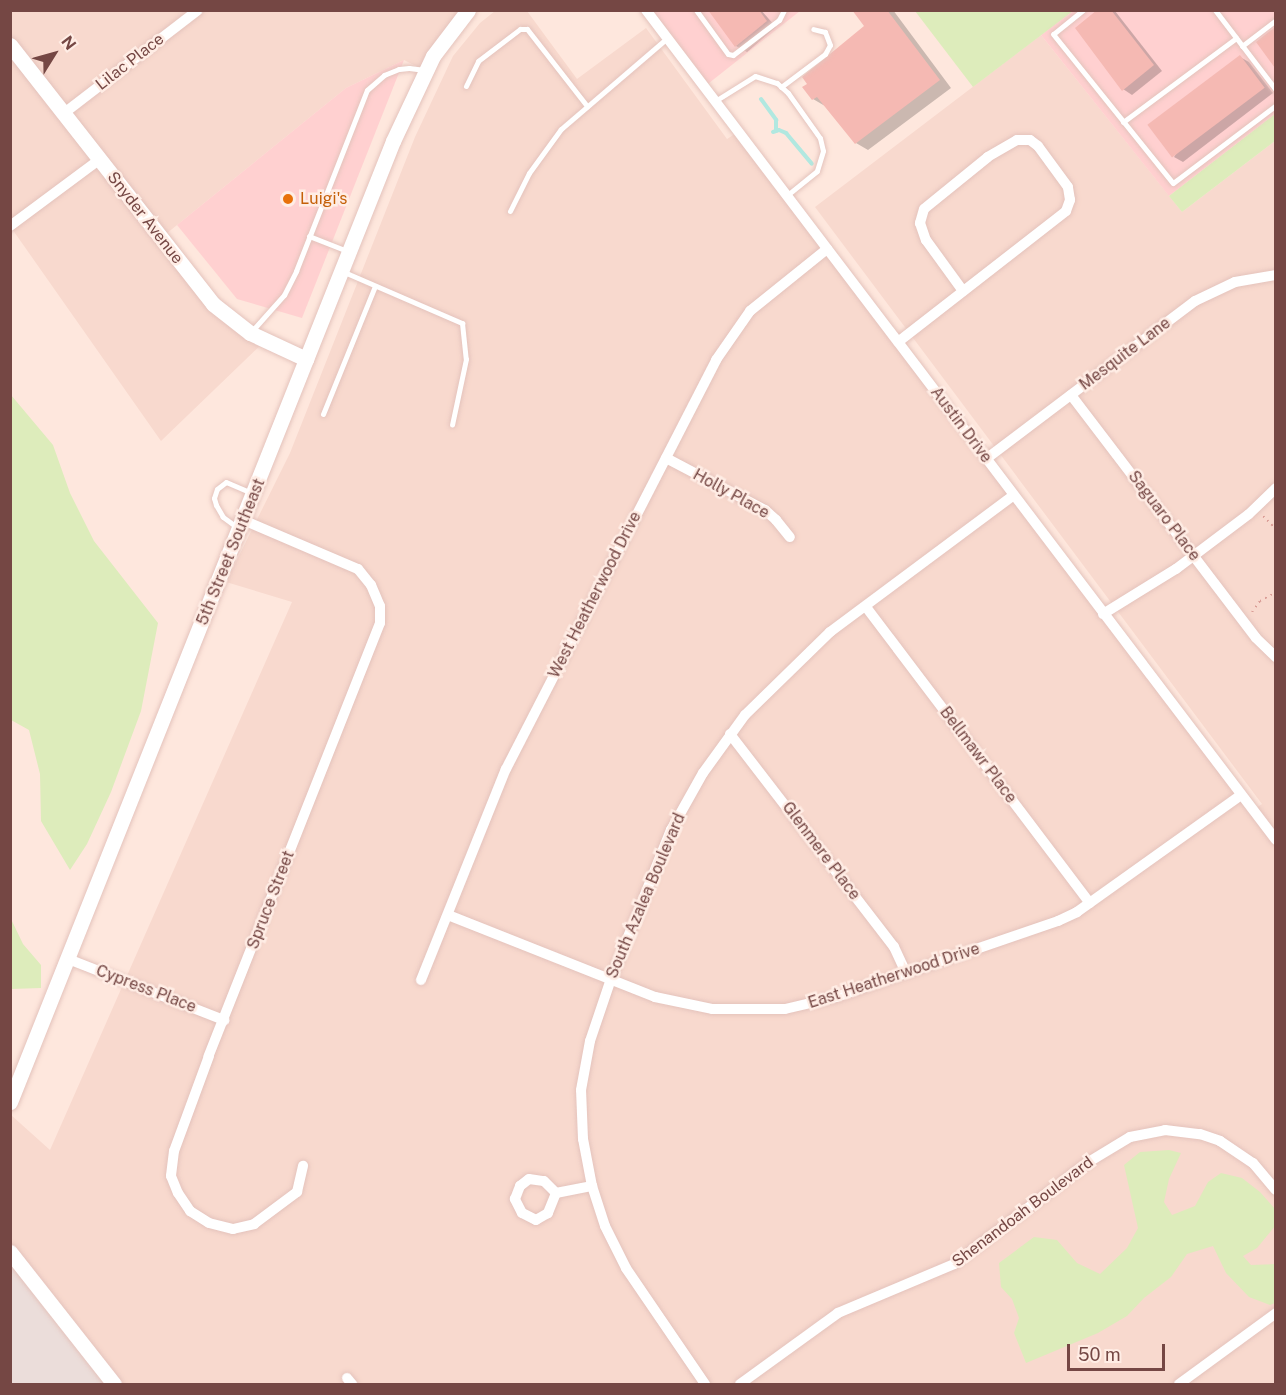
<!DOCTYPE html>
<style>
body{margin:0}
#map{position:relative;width:1286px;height:1395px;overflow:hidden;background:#fee7dd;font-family:"Public Sans",sans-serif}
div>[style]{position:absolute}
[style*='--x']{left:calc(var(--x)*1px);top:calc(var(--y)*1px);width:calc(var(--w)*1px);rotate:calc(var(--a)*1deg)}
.residential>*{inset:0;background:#f8d9ce}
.commercial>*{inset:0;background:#ffd0d0}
.industrial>*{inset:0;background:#ebddda}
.green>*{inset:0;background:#ddecbb}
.shadow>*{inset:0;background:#0003}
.stream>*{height:4px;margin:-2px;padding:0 2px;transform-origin:2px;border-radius:2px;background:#b1e8e0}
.building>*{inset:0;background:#f5b9b3;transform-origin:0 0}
.path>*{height:2px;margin-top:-1px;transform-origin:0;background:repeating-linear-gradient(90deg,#da9d96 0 1.5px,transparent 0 6px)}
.roads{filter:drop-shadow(0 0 2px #e4c3bc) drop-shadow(0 0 2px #e4c3bc)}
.lane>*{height:5px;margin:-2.5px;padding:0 2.5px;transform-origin:2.5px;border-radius:2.5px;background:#fff}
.street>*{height:10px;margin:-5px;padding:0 5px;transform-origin:5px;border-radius:5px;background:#fff}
.secondary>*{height:15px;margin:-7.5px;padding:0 7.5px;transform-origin:7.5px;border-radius:7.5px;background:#fff}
.dots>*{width:16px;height:16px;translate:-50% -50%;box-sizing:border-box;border:3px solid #ffede5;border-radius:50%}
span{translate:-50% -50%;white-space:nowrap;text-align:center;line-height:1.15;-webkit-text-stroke:5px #ffede5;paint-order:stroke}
.street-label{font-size:16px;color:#754744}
.food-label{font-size:16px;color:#c56008}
.left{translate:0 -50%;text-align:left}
.frame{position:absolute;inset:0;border:12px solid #754744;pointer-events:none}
.north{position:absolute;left:24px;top:24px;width:60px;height:60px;-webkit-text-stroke:4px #ffede5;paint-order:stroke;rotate:53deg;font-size:16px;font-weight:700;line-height:24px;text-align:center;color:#754744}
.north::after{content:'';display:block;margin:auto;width:21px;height:27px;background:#754744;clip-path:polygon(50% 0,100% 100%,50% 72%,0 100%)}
.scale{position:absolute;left:1067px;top:1344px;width:98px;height:27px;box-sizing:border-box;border:3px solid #754744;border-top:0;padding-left:8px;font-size:18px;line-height:21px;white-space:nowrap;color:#754744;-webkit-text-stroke:4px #ffede5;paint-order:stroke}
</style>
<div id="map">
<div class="residential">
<i style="clip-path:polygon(11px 11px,468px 11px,426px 71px,404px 60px,346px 88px,161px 238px,213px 304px,266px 340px,161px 441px,10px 226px)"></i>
<i style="clip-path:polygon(495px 11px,527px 11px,577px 79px,646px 28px,727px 139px,738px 132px,1253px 810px,1262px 804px,815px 207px,1041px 35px,1182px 212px,1275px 141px,1275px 1384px,113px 1384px,11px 1252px,11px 1115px,50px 1150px,292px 602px,226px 582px,290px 453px,415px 137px,453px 56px,480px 23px)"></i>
</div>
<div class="commercial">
<i style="clip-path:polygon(646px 11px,800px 11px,704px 87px)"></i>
<i style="clip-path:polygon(1073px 11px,1275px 11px,1275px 114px,1169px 196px,1041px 35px)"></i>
<i style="clip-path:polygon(404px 60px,302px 318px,237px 299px,177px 225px,346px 88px)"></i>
</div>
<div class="industrial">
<i style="clip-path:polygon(11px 1262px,105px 1384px,11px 1384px)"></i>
</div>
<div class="green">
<i style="clip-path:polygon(1073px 11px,973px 87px,915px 11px,1073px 10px)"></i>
<i style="clip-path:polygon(1275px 114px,1275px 141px,1182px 212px,1169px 196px)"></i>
<i style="clip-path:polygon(11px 395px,53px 445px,70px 493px,94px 541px,158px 623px,141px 711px,111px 792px,87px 844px,70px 870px,41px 821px,40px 774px,29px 730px,11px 720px)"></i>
<i style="clip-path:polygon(11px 919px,23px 944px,41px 965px,41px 988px,11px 989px)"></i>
<i style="clip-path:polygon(1169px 1150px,1181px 1153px,1169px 1179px,1164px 1202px,1172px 1215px,1195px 1206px,1208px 1182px,1221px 1173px,1242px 1178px,1260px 1192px,1275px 1209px,1275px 1226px,1257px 1248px,1243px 1256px,1251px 1265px,1275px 1264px,1275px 1303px,1270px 1305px,1249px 1297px,1226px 1273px,1213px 1246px,1187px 1254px,1171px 1277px,1144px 1298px,1127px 1316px,1098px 1333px,1026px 1363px,1014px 1333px,1019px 1318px,1012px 1299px,1001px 1287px,999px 1263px,1034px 1237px,1057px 1240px,1077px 1263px,1100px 1274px,1127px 1248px,1138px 1228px,1124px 1165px,1140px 1152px)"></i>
</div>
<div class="shadow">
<i style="clip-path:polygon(710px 10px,761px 10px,776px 27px,747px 52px,736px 46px)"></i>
<i style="clip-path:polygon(854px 10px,893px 10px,951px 88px,868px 150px,856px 143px,825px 106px,813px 99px,866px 26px)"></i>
<i style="clip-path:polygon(1100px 10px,1115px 11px,1162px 71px,1132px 95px,1123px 89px)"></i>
<i style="clip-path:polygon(1240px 57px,1249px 62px,1273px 93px,1183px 162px,1174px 157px)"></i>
</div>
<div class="stream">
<i style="--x:761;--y:99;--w:26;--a:54"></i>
<i style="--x:776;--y:120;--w:11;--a:90"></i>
<i style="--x:773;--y:132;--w:6;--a:-18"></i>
<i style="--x:779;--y:130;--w:8;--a:23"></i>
<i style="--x:786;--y:133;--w:40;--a:50"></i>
</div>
<div class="building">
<i style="clip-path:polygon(708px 10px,759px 10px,767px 21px,735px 47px)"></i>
<i style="clip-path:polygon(852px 10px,887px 10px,940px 80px,855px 144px,817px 97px,812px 100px,802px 87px,807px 84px,802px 77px,864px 26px)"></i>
<i style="clip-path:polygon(1097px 10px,1111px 10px,1154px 65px,1122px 91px,1075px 28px)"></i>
<i style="clip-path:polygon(1275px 27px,1275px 68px,1256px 42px)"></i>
<i style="left:1240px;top:55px;width:41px;height:116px;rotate:53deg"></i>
</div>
<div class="path">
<i style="--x:1263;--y:516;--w:18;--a:45"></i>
<i style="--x:1252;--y:612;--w:14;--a:-54"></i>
<i style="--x:1260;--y:601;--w:18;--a:-29"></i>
</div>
<div class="roads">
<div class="lane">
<i style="--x:696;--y:10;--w:54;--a:54"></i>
<i style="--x:728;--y:54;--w:5;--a:11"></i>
<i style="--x:733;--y:55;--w:58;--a:-37.3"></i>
<i style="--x:779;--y:20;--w:11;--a:-63"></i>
<i style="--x:1083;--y:10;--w:38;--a:141"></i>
<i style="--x:1053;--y:34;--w:191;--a:51.2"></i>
<i style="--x:1173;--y:183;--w:129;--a:-37.1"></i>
<i style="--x:1215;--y:10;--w:101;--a:52.7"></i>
<i style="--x:1242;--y:46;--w:43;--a:-37.4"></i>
<i style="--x:466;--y:86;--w:28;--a:-64"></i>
<i style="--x:478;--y:61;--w:53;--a:-37.3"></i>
<i style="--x:520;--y:29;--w:7;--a:0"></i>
<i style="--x:527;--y:29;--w:98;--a:52.1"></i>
<i style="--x:781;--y:87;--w:55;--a:-36.9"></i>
<i style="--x:825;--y:54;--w:10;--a:-61"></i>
<i style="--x:830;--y:45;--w:14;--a:-111"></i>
<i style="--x:825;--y:32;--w:12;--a:-166"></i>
<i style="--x:715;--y:101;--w:47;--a:-32"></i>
<i style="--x:755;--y:76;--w:23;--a:18"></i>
<i style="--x:777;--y:83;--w:15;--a:42"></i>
<i style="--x:788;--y:93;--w:55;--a:54.6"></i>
<i style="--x:820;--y:138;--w:13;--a:77"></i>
<i style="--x:823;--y:151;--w:21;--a:107"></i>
<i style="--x:817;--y:171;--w:38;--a:141"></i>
<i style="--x:1123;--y:122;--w:141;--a:-36.6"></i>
<i style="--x:510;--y:211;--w:42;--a:-63.4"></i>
<i style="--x:529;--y:173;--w:54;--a:-54"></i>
<i style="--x:561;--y:129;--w:140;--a:-40.6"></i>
<i style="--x:309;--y:236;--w:41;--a:21.5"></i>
<i style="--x:344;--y:272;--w:129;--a:23.4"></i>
<i style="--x:462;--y:323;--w:36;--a:84"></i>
<i style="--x:466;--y:359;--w:67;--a:102"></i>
<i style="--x:251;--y:332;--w:50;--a:-48.3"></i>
<i style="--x:284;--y:295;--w:27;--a:-63"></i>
<i style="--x:296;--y:271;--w:194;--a:-68.6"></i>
<i style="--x:367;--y:90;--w:23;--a:-41"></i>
<i style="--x:384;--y:75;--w:16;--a:-22"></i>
<i style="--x:399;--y:69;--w:10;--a:-6"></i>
<i style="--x:409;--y:68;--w:16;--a:7"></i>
<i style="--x:323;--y:414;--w:138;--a:-67.9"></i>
<i style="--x:238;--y:528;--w:19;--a:-144"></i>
<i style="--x:223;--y:517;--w:14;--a:-120"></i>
<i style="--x:216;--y:505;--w:7;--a:-106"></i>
<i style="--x:214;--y:498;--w:9;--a:-72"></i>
<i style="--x:217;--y:489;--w:11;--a:-38"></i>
<i style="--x:226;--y:482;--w:28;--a:23"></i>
</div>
<div class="street">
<i style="--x:646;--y:10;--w:1042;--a:52.8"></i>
<i style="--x:63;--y:114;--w:170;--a:-37.6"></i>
<i style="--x:10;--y:226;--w:111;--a:-36.6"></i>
<i style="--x:898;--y:342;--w:213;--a:-37.9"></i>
<i style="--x:1066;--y:211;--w:12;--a:-70"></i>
<i style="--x:1070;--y:200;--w:13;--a:-99"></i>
<i style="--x:1068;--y:187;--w:51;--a:-126.2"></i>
<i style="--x:1038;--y:146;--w:10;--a:-143"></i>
<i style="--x:1030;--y:140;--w:13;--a:180"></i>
<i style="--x:1017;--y:140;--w:34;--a:150"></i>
<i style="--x:988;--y:157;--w:82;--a:140.9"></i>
<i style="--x:924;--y:209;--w:15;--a:106"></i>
<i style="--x:920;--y:223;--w:18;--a:71"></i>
<i style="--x:926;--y:240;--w:63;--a:54"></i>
<i style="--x:1071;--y:395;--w:305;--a:52.7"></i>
<i style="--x:1256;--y:638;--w:28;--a:44"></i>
<i style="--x:666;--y:458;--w:112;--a:27.7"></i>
<i style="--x:765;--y:510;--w:15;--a:42"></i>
<i style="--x:776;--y:520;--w:22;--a:51"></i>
<i style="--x:986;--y:459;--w:262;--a:-37.1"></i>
<i style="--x:1195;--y:301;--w:44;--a:-25.4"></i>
<i style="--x:1235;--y:282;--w:42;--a:-9.7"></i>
<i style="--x:243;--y:520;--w:125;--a:23.1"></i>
<i style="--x:358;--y:569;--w:21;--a:51"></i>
<i style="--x:371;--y:585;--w:23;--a:67"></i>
<i style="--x:380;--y:606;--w:17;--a:90"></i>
<i style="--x:380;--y:623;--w:466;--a:111.6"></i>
<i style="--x:209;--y:1056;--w:101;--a:110.2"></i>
<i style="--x:174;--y:1151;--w:25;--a:97"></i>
<i style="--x:171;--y:1176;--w:18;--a:68"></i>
<i style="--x:178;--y:1193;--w:22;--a:56"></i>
<i style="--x:190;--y:1211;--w:22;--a:32"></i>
<i style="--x:209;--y:1223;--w:25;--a:14"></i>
<i style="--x:233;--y:1229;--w:22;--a:-13"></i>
<i style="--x:254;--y:1224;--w:54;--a:-36.7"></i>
<i style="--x:297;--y:1192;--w:27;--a:-77"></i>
<i style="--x:866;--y:607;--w:371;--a:52.9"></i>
<i style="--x:1103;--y:614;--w:86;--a:-31.7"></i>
<i style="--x:1176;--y:569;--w:91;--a:-37"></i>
<i style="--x:1249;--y:514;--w:37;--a:-44"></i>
<i style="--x:730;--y:734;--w:269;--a:52.4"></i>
<i style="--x:894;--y:947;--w:26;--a:65"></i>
<i style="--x:448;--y:915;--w:223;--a:21.6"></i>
<i style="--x:655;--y:997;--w:58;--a:11.9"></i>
<i style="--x:712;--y:1009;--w:73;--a:0"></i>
<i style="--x:785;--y:1009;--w:52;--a:-13.2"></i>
<i style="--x:836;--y:997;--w:235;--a:-18.9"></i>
<i style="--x:1058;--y:921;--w:21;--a:-25"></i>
<i style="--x:1077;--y:912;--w:201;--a:-35.5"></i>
<i style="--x:68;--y:959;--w:168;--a:21.4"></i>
<i style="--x:421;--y:980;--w:227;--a:-68.1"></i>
<i style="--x:506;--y:769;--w:460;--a:-62.8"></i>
<i style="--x:716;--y:360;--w:60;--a:-55.2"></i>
<i style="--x:750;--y:311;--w:99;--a:-38.8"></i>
<i style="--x:529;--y:1179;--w:15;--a:8"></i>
<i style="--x:544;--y:1181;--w:17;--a:45"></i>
<i style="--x:556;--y:1193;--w:22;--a:112"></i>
<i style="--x:548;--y:1213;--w:14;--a:150"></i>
<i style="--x:536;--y:1220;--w:16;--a:-153"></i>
<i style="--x:522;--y:1213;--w:16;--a:-117"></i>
<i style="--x:515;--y:1199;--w:14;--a:-69"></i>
<i style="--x:520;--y:1186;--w:11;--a:-38"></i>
<i style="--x:556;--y:1193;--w:37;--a:-11"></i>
<i style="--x:347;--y:1378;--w:8;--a:50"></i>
<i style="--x:705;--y:1384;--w:140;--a:-124.3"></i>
<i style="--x:626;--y:1268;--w:47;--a:-116.6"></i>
<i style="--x:605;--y:1226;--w:42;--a:-108"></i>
<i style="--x:592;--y:1186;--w:48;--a:-100.8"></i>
<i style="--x:583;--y:1139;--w:49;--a:-92.3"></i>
<i style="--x:581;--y:1090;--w:50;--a:-79.6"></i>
<i style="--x:590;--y:1041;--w:65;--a:-71.3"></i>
<i style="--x:611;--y:979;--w:161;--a:-68.1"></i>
<i style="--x:671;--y:830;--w:65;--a:-60.7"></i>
<i style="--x:703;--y:773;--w:72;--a:-54.1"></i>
<i style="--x:745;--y:715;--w:119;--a:-44.3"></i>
<i style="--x:830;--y:632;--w:229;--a:-36.7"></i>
<i style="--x:740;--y:1384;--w:121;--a:-35.9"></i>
<i style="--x:838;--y:1313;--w:126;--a:-22.9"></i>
<i style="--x:954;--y:1264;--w:167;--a:-37.2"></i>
<i style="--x:1087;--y:1163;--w:50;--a:-31.2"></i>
<i style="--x:1130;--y:1137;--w:36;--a:-11"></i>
<i style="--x:1165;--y:1130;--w:35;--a:7"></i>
<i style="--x:1200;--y:1134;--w:21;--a:19"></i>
<i style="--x:1220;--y:1141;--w:40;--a:34"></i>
<i style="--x:1253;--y:1163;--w:35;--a:50"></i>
<i style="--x:1179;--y:1384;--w:120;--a:-36.2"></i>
</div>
<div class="secondary">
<i style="--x:10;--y:45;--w:329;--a:51.9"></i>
<i style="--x:213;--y:304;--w:47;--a:38.1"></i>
<i style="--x:250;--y:333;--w:62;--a:24.9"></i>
<i style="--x:10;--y:1102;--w:1035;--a:-68.27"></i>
<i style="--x:393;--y:141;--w:94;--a:-64.8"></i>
<i style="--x:433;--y:56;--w:58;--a:-52.7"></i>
<i style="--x:10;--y:1252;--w:168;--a:51.8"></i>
</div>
</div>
<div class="dots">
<i style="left:288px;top:199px;background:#e8710a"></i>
</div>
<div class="street-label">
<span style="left:130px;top:62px;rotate:-38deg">Lilac Place</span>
<span style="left:145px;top:218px;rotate:52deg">Snyder Avenue</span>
<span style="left:1125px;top:354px;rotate:-37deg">Mesquite Lane</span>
<span style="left:961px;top:425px;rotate:53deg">Austin Drive</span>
<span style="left:731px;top:494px;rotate:29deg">Holly Place</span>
<span style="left:1164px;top:516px;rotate:53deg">Saguaro Place</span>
<span style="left:231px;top:552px;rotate:-68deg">5th Street Southeast</span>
<span style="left:595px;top:595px;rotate:-63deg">West Heatherwood Drive</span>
<span style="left:978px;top:755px;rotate:53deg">Bellmawr Place</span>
<span style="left:821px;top:851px;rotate:53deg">Glenmere Place</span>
<span style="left:646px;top:896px;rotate:-67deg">South Azalea Boulevard</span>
<span style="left:271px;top:900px;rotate:-69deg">Spruce Street</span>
<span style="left:894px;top:976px;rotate:-18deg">East Heatherwood Drive</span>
<span style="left:146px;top:989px;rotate:21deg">Cypress Place</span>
<span style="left:1023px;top:1212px;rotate:-37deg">Shenandoah Boulevard</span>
</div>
<div class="food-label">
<span class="left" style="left:300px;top:199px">Luigi's</span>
</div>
<div class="frame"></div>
<div class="north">N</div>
<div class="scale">50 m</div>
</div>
